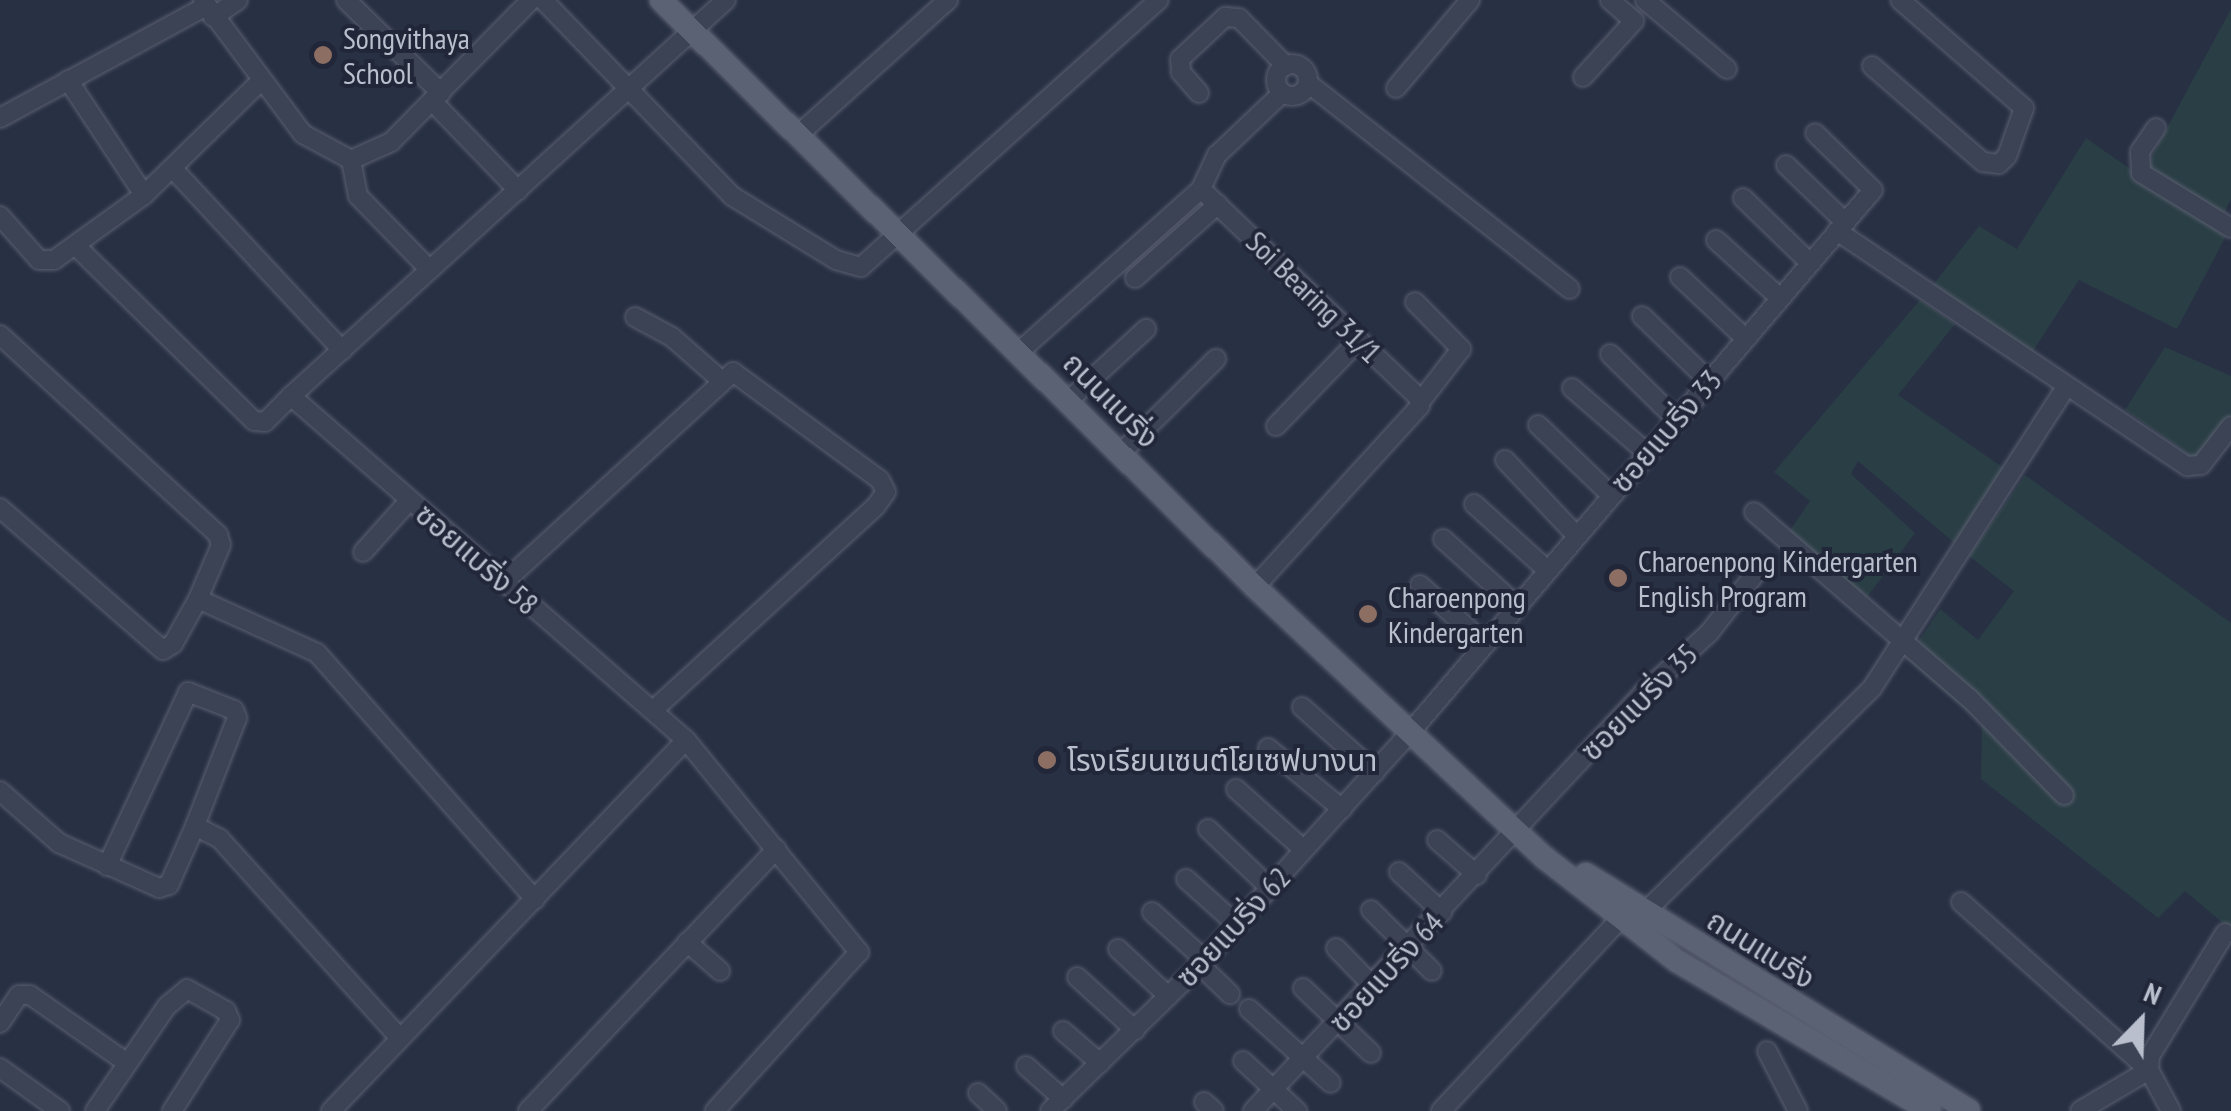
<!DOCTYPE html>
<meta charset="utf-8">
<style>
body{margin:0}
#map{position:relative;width:2231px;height:1111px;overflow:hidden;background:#283044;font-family:"PT Sans Narrow","Noto Sans Thai",sans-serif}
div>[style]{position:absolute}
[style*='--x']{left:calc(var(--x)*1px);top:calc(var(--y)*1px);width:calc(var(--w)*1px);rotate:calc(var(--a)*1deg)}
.green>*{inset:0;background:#2a3e45}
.roads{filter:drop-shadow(0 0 2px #5b6071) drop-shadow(0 0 2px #5b6071)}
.minor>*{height:18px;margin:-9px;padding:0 9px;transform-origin:9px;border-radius:9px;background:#3c4354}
.minor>.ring{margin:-9px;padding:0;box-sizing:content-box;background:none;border:18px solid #3c4354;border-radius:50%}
.major>*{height:22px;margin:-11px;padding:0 11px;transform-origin:11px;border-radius:11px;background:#5a6274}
.dots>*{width:28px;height:28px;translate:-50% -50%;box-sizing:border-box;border:5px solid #212739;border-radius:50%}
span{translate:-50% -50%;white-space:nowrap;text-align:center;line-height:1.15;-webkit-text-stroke:8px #212739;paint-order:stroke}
.poi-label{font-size:30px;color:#babfcd}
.left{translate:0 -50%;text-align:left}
.street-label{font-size:30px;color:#babfcd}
.north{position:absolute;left:2091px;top:971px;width:100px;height:100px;-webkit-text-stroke:8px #212739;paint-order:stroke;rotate:23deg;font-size:28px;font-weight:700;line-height:40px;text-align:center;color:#babfcd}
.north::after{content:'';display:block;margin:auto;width:35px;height:45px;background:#babfcd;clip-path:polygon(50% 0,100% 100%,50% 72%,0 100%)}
</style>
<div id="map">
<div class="green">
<i style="clip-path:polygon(2231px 9px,2231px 199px,2223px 216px,2152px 173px,2148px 163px)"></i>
<i style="clip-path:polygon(2086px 138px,2226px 236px,2177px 329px,2079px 280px,2031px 354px,1930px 289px,1979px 226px,2017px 249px)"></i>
<i style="clip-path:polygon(1920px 300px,1955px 324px,1898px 395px,2008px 471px,1958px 546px,1858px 461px,1851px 474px,1915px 533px,1861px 605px,1789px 532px,1810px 501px,1774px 472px)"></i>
<i style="clip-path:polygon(2165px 347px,2231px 376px,2231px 415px,2205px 455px,2195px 459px,2125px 410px)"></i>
<i style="clip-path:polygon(2025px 475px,2231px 623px,2231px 930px,2185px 891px,2158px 918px,1981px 779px,1982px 724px,1907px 659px,1940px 609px,1978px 640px,2014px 591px,1969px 556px)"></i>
</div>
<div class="roads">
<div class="minor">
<i style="--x:203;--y:0;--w:167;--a:53.3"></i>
<i style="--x:303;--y:134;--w:55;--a:28.4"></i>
<i style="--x:351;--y:160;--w:37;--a:79"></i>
<i style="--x:358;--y:196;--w:103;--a:45.8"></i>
<i style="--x:346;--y:0;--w:133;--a:44.4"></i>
<i style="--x:543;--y:0;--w:272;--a:46"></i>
<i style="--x:732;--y:196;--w:122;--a:31.6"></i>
<i style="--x:836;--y:260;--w:26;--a:16"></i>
<i style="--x:861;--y:267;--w:400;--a:-41.9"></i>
<i style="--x:1645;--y:0;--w:107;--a:40.1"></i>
<i style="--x:213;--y:17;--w:30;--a:-34"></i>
<i class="ring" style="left:1276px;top:64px;width:14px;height:14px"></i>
<i style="--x:1872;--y:66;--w:147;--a:40.9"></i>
<i style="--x:1983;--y:162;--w:16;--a:7"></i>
<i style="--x:1999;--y:164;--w:11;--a:-45"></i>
<i style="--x:2007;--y:156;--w:51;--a:-70.5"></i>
<i style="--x:2024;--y:108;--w:164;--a:-138.9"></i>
<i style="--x:1583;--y:77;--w:76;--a:-47.7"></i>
<i style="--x:1634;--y:21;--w:32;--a:-139"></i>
<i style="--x:68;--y:80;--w:138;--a:56.5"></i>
<i style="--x:1308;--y:83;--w:333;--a:38.2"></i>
<i style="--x:1396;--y:88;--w:115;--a:-49.9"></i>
<i style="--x:1199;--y:93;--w:28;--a:-131"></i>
<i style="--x:1181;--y:72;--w:13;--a:-94"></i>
<i style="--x:1180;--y:59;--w:62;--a:-43"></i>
<i style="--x:1225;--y:17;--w:14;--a:4"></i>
<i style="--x:1239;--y:18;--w:67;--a:45.6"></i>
<i style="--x:432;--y:101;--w:124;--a:46"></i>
<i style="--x:0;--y:118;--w:234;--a:-28.5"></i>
<i style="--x:2156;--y:128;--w:29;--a:124"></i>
<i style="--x:2140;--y:152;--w:21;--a:87"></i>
<i style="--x:2141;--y:173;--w:105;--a:31.4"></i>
<i style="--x:798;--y:135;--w:202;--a:-42"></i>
<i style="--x:351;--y:160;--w:44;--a:-24.2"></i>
<i style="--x:391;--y:142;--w:199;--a:-45.4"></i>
<i style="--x:1786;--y:165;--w:82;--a:44"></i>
<i style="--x:173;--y:169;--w:248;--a:47"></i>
<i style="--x:1201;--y:189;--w:38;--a:-65"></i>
<i style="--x:1217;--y:155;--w:90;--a:-43.6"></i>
<i style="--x:1743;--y:198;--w:93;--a:44.1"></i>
<i style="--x:0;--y:216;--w:59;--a:48.4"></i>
<i style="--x:39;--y:260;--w:15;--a:0"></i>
<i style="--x:54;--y:260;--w:111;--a:-35.8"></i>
<i style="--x:144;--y:195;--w:163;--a:-44.3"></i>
<i style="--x:1837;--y:231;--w:422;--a:33.9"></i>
<i style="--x:2187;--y:466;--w:14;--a:-4"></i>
<i style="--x:2201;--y:465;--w:49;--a:-52.4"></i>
<i style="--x:1716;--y:240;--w:86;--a:42.2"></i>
<i style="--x:77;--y:247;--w:248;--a:44.5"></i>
<i style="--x:254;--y:421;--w:11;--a:5"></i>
<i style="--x:265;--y:422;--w:37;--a:-45"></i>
<i style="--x:1680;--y:277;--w:89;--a:43.2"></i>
<i style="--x:1135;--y:278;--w:111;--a:-41.7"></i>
<i style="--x:1415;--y:302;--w:66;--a:45.6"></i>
<i style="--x:1461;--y:349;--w:66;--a:127.6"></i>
<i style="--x:1642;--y:316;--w:93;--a:44.1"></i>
<i style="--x:635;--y:317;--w:42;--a:28.4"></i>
<i style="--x:672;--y:337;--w:65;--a:41.3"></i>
<i style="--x:0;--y:335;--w:296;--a:42.5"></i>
<i style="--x:218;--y:535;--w:10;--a:73"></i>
<i style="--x:221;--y:545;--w:59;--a:113.1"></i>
<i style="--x:1020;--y:351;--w:243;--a:-41.8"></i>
<i style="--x:1201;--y:189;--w:302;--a:43.8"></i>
<i style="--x:1419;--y:398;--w:8;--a:83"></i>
<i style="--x:1420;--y:406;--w:245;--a:132.4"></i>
<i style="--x:1610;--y:354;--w:93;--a:44.6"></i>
<i style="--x:1572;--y:388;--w:99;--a:40.9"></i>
<i style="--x:1069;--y:400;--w:105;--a:-42.7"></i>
<i style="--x:1538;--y:425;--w:101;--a:43.8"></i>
<i style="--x:1276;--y:426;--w:120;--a:-46"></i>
<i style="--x:1121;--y:453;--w:134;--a:-44.7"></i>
<i style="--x:1505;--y:460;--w:103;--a:46.6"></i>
<i style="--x:1474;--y:504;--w:97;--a:42.1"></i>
<i style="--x:0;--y:508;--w:216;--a:41.1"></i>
<i style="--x:163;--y:650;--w:12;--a:-31"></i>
<i style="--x:173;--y:644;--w:51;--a:-60.9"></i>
<i style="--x:198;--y:599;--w:131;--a:24.4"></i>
<i style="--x:317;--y:653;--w:329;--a:48.5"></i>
<i style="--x:1754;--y:512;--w:284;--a:40.9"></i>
<i style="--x:1969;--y:698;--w:136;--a:45.6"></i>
<i style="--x:1443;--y:539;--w:98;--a:42.1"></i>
<i style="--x:363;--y:552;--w:69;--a:-48"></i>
<i style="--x:504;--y:582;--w:311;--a:-42.5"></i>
<i style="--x:733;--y:372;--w:182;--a:36.3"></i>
<i style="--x:880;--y:480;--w:13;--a:63"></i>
<i style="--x:886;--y:492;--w:17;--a:126"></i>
<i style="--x:876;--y:506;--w:302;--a:137.5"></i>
<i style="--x:1420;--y:585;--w:86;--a:42.2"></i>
<i style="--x:1302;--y:707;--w:98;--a:41.7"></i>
<i style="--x:686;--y:740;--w:274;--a:50.8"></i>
<i style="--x:859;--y:952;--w:215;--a:132.2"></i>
<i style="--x:1268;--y:748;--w:96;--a:39.5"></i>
<i style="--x:1236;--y:789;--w:91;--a:41.9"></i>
<i style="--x:0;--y:791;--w:79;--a:41.4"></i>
<i style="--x:59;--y:843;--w:110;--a:24.2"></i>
<i style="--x:159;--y:888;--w:10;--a:-17"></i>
<i style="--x:169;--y:885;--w:64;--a:-66.2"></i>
<i style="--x:195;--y:826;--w:28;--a:27"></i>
<i style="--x:220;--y:839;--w:268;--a:47.9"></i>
<i style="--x:1208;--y:829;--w:86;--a:43.6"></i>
<i style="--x:1437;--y:840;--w:53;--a:41.2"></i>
<i style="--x:107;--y:866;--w:192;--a:-65"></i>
<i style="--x:188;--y:692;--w:49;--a:21.4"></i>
<i style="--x:234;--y:710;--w:9;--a:69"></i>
<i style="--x:237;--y:718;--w:116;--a:111.3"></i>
<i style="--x:1399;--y:872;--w:59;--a:42.9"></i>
<i style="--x:1186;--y:879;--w:69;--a:42"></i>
<i style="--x:1961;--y:902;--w:252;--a:41.8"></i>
<i style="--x:2149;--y:1070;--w:80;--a:149.3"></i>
<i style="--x:1371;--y:910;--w:86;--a:45"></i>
<i style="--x:1152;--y:912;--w:72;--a:42.2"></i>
<i style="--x:1645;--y:912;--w:319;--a:-44.6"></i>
<i style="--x:1872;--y:688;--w:358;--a:-57.2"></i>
<i style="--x:687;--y:942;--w:44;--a:41.3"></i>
<i style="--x:1336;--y:948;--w:53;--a:45.8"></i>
<i style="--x:1118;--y:949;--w:69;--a:43.2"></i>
<i style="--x:1200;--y:965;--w:42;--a:44"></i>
<i style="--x:1077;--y:977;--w:79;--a:42.4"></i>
<i style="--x:1303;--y:988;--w:94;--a:43.7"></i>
<i style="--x:1249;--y:1009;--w:110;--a:42.1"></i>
<i style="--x:0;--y:1023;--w:34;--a:-56"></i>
<i style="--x:19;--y:995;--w:11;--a:0"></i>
<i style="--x:30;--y:995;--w:118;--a:35"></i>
<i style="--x:1063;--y:1031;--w:49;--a:40.9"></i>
<i style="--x:1767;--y:1051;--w:68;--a:62.7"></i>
<i style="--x:1243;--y:1061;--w:74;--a:42.8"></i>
<i style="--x:1026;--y:1066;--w:50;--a:41.7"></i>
<i style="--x:0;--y:1068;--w:74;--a:35.6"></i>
<i style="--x:978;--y:1093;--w:26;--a:43"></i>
<i style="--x:1204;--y:1102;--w:13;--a:42"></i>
<i style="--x:95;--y:1111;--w:127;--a:-55.6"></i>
<i style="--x:167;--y:1006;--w:26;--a:-40"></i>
<i style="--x:187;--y:989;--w:45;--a:29.4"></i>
<i style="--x:226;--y:1011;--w:10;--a:66"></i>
<i style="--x:230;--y:1020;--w:108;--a:122.5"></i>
<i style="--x:331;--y:1111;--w:513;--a:-46.26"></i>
<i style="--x:686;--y:740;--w:524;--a:-138.95"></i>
<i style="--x:291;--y:396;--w:588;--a:-42.31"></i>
<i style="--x:528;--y:1111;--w:361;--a:-46.5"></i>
<i style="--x:1050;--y:1111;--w:209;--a:-44.2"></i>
<i style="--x:1200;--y:965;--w:310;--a:-47.9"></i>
<i style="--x:1408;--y:735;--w:716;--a:-49.53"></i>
<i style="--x:1873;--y:190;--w:81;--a:-135.5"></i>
<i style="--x:1253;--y:1111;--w:572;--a:-46.98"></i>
<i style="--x:1643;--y:693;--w:89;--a:-42.3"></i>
<i style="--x:1709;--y:633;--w:80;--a:-52.1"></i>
<i style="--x:1441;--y:1111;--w:264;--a:-47"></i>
<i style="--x:2171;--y:1111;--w:47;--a:-118.2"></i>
<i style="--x:2149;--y:1070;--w:14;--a:-86"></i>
<i style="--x:2150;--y:1056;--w:144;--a:-58.6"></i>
</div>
<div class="major">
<i style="--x:661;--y:0;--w:835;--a:44.66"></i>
<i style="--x:1255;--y:587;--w:397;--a:43.1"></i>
<i style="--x:1545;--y:858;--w:167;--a:38"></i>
<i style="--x:1677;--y:961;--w:294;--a:30.7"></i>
<i style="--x:1586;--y:874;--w:450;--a:31.7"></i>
</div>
</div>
<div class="dots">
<i style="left:323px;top:55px;background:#8d6e63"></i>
<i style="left:1618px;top:578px;background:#8d6e63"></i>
<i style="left:1368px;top:614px;background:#8d6e63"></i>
<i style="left:1047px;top:760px;background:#8d6e63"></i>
</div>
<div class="poi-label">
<span class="left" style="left:343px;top:55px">Songvithaya<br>School</span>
<span class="left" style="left:1638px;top:578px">Charoenpong Kindergarten<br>English Program</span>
<span class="left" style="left:1388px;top:614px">Charoenpong<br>Kindergarten</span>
<span class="left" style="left:1067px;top:760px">โรงเรียนเซนต์โยเซฟบางนา</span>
</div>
<div class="street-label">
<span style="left:1314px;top:297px;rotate:44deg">Soi Bearing 31/1</span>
<span style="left:1111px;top:400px;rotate:45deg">ถนนแบริ่ง</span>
<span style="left:1666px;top:431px;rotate:-49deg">ซอยแบริ่ง 33</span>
<span style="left:477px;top:559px;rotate:41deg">ซอยแบริ่ง 58</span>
<span style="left:1639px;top:702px;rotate:-45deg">ซอยแบริ่ง 35</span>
<span style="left:1233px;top:927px;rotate:-47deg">ซอยแบริ่ง 62</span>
<span style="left:1761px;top:949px;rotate:32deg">ถนนแบริ่ง</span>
<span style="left:1386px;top:972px;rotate:-47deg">ซอยแบริ่ง 64</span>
</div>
<div class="north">N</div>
</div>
